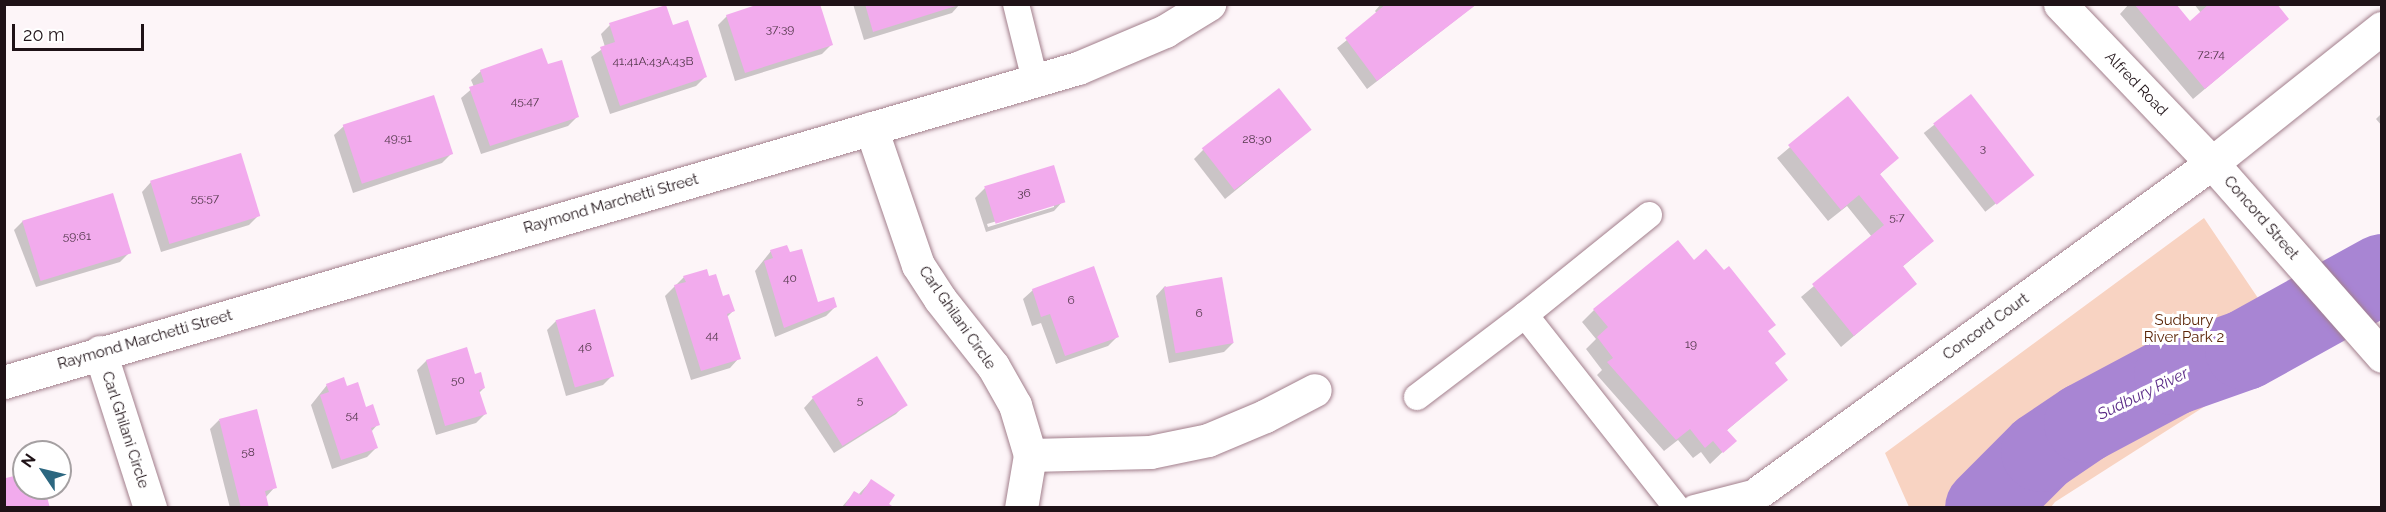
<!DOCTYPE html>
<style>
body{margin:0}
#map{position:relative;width:2386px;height:512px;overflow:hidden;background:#fdf5f8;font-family:Raleway,sans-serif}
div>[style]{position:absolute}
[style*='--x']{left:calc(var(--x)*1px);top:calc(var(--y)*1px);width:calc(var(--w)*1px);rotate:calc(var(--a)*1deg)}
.green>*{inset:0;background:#f8d3c2}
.shadow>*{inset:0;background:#0003;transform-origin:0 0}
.river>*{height:80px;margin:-40px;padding:0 40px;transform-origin:40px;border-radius:40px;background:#a885d3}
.building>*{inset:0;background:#f2abed;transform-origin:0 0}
.roads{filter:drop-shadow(0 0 2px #a27f8c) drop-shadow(0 0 2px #a27f8c)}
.lane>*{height:26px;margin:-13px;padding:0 13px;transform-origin:13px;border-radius:13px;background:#fff}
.street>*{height:33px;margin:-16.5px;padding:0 16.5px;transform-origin:16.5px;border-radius:16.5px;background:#fff}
span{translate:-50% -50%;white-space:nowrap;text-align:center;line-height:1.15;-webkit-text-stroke:6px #fff;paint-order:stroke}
.number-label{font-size:12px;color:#54384c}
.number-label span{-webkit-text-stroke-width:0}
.street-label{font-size:15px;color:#1f1217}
.park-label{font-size:15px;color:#5b2507}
.water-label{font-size:16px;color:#5a2b87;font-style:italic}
.frame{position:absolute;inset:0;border:6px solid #1f1217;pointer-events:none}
.north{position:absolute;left:12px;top:440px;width:60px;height:60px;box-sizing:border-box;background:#fff;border:2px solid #a5a0a2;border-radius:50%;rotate:305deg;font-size:16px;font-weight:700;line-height:24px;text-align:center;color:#1f1217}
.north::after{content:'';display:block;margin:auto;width:21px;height:27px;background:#2c6780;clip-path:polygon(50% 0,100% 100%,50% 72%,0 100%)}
.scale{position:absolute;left:12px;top:24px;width:132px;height:27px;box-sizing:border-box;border:3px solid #1f1217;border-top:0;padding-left:8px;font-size:18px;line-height:21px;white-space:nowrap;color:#1f1217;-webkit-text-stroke:4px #fff;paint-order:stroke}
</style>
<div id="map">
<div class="green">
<i style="clip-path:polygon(2204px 218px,2293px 350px,2055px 502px,2051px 507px,1909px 507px,1885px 453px)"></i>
</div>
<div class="shadow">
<i style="clip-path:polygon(853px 4px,960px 4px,952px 13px,864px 40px)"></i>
<i style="clip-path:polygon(1381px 4px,1474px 4px,1475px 5px,1367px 89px,1337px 48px,1378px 15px,1375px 11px)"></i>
<i style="clip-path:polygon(2129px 4px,2174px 4px,2190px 23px,2201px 13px,2194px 4px,2275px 4px,2275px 30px,2193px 99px,2120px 14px)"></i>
<i style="clip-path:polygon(727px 16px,831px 45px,822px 54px,735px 81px,718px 25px)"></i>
<i style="clip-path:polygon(610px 25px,672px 26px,705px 77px,696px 86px,610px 114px,591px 57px,605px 47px,601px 34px)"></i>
<i style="clip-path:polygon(547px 65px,577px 117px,568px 126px,481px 154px,461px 98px,474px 87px,471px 80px,481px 71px)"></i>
<i style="left:1971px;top:96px;width:100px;height:60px;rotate:52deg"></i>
<i style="clip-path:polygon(1848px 98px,1897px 158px,1879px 175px,1920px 252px,1902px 267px,1915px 284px,1841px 347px,1801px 297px,1872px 237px,1847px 206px,1828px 221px,1777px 158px)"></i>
<i style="clip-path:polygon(2382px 113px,2382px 126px,2376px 119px)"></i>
<i style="clip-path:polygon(344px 126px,452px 153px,442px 163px,353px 193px,334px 135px)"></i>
<i style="clip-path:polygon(1310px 130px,1225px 199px,1194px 159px,1203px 150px)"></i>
<i style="clip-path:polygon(151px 182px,258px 216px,249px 225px,161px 252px,142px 192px)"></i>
<i style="clip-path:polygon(evenodd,985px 188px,1063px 201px,1054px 211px,986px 232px,975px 198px,985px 188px,1054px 204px,1054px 207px,988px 227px,987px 224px,1054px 204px)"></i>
<i style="clip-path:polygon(23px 221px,129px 253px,120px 262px,36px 287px,14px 230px)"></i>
<i style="clip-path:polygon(771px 251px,817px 304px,835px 307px,826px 316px,775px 337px,755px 271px)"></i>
<i style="clip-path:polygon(1693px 262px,1767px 332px,1774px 364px,1786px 380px,1726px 431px,1734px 441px,1710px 464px,1701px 452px,1693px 458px,1678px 440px,1664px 451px,1597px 375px,1602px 370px,1586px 349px,1596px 339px,1582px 322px,1594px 310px)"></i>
<i style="clip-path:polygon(684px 277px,708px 278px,733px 311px,726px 318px,739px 358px,730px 368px,691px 380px,665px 296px)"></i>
<i style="clip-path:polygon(1165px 286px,1233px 343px,1224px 352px,1169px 363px,1156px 296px)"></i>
<i style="clip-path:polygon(1033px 290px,1117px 337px,1108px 346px,1056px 364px,1041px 323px,1032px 326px,1023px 299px)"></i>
<i style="clip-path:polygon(556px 321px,612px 376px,603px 385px,566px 396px,547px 330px)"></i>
<i style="clip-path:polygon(466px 349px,474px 376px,484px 388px,479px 393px,486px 413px,476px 423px,436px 435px,417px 370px,426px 361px)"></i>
<i style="clip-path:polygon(327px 385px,346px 388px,378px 424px,371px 432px,376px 448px,367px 457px,332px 469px,311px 405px)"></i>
<i style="clip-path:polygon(813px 398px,906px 404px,896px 414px,834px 453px,804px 408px)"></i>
<i style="clip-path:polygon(219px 420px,275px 487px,265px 498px,268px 508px,230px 508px,210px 429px)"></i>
<i style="clip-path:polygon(871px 481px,892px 508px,841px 508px,854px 493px,858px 495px)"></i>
</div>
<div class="river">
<i style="--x:1985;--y:508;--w:79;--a:-45"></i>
<i style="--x:2041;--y:452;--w:52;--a:-34"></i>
<i style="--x:2084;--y:423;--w:102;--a:-28.1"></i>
<i style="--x:2174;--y:375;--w:75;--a:-19.4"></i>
<i style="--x:2245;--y:350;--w:157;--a:-29"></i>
</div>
<div class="building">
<i style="clip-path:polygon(759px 4px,820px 4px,833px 45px,745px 73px,726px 15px)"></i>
<i style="clip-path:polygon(865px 4px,959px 4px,959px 5px,873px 32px)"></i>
<i style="clip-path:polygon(1386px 4px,1477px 4px,1377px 81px,1345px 38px)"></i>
<i style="clip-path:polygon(2134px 4px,2176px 4px,2190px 21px,2209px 4px,2277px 4px,2289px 19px,2205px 89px)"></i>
<i style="clip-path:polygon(666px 5px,673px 25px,688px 20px,707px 77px,620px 106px,600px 47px,615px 42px,609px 23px)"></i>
<i style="clip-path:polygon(542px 48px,548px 64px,562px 60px,579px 117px,490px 146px,469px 87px,484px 82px,480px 70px)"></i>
<i style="left:1279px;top:88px;width:53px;height:98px;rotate:52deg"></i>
<i style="left:1971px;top:94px;width:103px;height:48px;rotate:52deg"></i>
<i style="left:434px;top:95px;width:62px;height:96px;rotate:72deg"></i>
<i style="clip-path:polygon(1848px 96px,1899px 158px,1880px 174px,1934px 241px,1903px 266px,1917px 284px,1854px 336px,1812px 284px,1884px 225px,1859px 195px,1841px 210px,1788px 145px)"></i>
<i style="left:241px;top:153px;width:66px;height:95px;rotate:73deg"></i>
<i style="left:1054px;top:165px;width:39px;height:73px;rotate:73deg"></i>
<i style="left:113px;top:193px;width:63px;height:95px;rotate:73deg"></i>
<i style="clip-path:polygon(1678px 240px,1694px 260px,1706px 249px,1724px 270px,1729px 266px,1776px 325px,1768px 331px,1786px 354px,1775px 363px,1788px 380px,1727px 430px,1737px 441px,1723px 453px,1713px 441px,1705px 448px,1690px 429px,1676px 440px,1607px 362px,1613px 358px,1597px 337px,1608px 327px,1593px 309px)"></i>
<i style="clip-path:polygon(787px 245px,790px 252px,802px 249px,818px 302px,834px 297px,837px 307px,784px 328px,764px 261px,773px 258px,770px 250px)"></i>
<i style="clip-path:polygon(1094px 266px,1119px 337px,1065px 356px,1050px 314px,1041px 317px,1032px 289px)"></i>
<i style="clip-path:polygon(707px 269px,709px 276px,716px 274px,723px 296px,729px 294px,735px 311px,727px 314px,741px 359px,701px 371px,674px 285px,686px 282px,683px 276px)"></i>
<i style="left:1222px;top:277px;width:67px;height:59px;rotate:80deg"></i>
<i style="left:595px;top:309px;width:70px;height:41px;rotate:74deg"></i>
<i style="clip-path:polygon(467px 347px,475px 374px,481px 372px,485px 388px,479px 390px,487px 414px,445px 426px,426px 360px)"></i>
<i style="left:877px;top:356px;width:58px;height:77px;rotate:58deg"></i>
<i style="clip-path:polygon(344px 377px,347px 386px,358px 382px,366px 407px,373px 404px,380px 425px,371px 428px,378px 448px,341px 460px,320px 395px,329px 392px,326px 384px)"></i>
<i style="clip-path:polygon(257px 409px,277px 488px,265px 491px,269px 508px,241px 508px,219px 419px)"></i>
<i style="clip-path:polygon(22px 474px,24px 488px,37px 488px,40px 499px,47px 497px,50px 508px,4px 508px,6px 478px)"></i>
<i style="clip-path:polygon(871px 479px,895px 495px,889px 504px,895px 508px,849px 508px,845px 505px,854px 491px,861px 495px)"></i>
</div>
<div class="roads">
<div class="lane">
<i style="--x:1016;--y:4;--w:78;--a:76"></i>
<i style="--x:1649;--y:215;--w:159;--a:141.1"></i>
<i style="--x:1525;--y:315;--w:246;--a:51.8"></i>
<i style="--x:1417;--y:397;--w:136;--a:-37.2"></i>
<i style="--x:1694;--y:508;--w:68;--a:-14.4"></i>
</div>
<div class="street">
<i style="--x:2060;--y:4;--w:220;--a:46.3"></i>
<i style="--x:2212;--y:163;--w:257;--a:48.6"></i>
<i style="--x:871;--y:128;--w:145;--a:71.1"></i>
<i style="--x:918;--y:265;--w:40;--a:57.1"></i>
<i style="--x:940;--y:299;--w:85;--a:51.7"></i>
<i style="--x:993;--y:366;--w:45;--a:60.6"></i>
<i style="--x:1015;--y:405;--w:52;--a:73.3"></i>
<i style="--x:1030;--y:455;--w:54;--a:99.6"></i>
<i style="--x:100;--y:352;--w:164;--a:72.2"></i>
<i style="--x:4;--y:382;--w:1119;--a:-16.3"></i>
<i style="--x:1078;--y:68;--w:95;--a:-23"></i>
<i style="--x:1165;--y:31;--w:52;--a:-31.5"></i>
<i style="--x:1030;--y:455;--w:120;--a:-1.4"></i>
<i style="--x:1150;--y:452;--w:59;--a:-11.7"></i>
<i style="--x:1208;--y:440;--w:62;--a:-22.8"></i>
<i style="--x:1265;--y:416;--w:56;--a:-27.5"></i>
<i style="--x:1760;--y:491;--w:558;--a:-35.97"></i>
<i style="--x:2212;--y:163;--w:217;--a:-38.5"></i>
</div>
</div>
<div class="number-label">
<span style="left:780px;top:30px">37;39</span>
<span style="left:2211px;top:55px">72;74</span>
<span style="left:653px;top:62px">41;41A;43A;43B</span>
<span style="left:525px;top:102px">45;47</span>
<span style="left:398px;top:139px">49;51</span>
<span style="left:1257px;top:140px">28;30</span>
<span style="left:1983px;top:149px">3</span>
<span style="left:1024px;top:194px">36</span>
<span style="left:205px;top:199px">55;57</span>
<span style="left:1897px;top:218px">5;7</span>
<span style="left:77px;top:237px">59;61</span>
<span style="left:790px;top:279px">40</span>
<span style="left:1071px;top:301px">6</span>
<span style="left:1199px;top:314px">6</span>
<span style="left:712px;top:336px">44</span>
<span style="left:1691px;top:345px">19</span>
<span style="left:585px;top:348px">46</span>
<span style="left:458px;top:381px">50</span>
<span style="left:860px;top:401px">5</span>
<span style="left:352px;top:416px">54</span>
<span style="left:248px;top:453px">58</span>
</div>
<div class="street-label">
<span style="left:2136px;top:84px;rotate:46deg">Alfred Road</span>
<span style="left:611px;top:204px;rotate:-16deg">Raymond Marchetti Street</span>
<span style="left:2261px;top:218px;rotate:49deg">Concord Street</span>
<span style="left:957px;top:318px;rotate:55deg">Carl Ghilani Circle</span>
<span style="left:1986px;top:327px;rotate:-36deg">Concord Court</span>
<span style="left:145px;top:340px;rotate:-16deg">Raymond Marchetti Street</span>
<span style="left:125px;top:430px;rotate:72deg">Carl Ghilani Circle</span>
</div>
<div class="park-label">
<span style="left:2184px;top:329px">Sudbury<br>River Park 2</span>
</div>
<div class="water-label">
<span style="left:2143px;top:394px;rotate:-26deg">Sudbury River</span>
</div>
<div class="frame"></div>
<div class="north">N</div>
<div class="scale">20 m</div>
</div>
